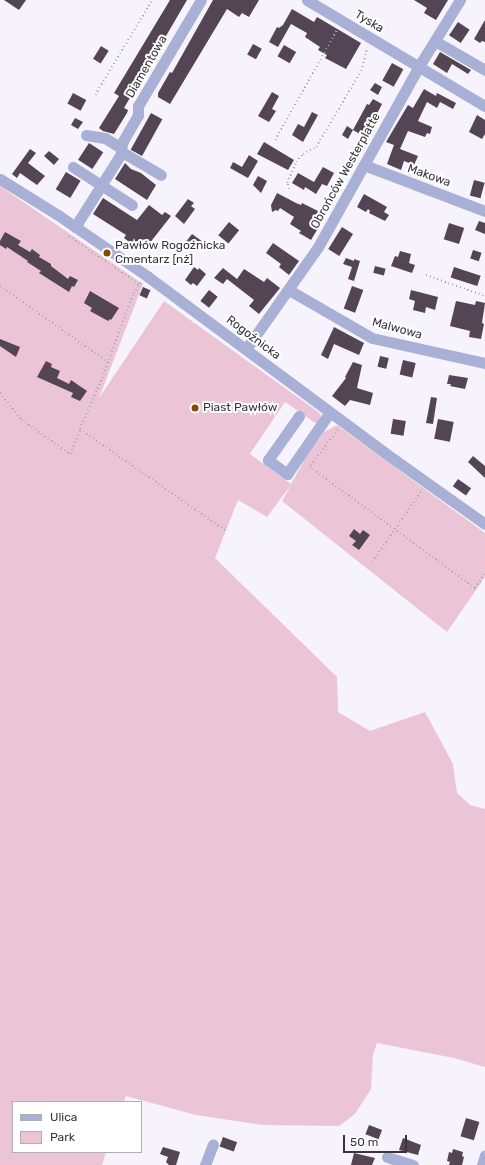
<!DOCTYPE html>
<meta charset="utf-8">
<style>
body{margin:0}
#map{position:relative;width:485px;height:1165px;overflow:hidden;background:#f6f3fd;font-family:Rubik,sans-serif}
div>[style]{position:absolute}
[style*='--x']{left:calc(var(--x)*1px);top:calc(var(--y)*1px);width:calc(var(--w)*1px);rotate:calc(var(--a)*1deg)}
.green>*{inset:0;background:#ebc5d6}
.building>*{inset:0;background:#544554;transform-origin:0 0}
.path>*{height:1.5px;margin-top:-0.75px;transform-origin:0;background:repeating-linear-gradient(90deg,#a8a5ae 0 1px,transparent 0 4px)}
.minor>*{height:11px;margin:-5.5px;padding:0 5.5px;transform-origin:5.5px;border-radius:5.5px;background:#a9b0d6}
.dots>*{width:11px;height:11px;translate:-50% -50%;box-sizing:border-box;border:2px solid #fff;border-radius:50%}
span{translate:-50% -50%;white-space:nowrap;text-align:center;line-height:1.15;-webkit-text-stroke:4px #fff;paint-order:stroke}
.street-label{font-size:12px;color:#37343c}
.poi-label{font-size:12px;color:#37343c}
.left{translate:0 -50%;text-align:left}
.legend{position:absolute;left:12px;top:1101px;width:130px;height:52px;box-sizing:border-box;background:#fff;border:1px solid #afaeb1;margin:0;padding:5px 7px;list-style:none;font-size:12px;color:#37343c}
.legend li{display:flex;align-items:center;gap:8px;height:20px}
.legend b{width:20px;border:1px solid #afaeb1}
.scale{position:absolute;left:343px;top:1135px;width:64px;height:18px;box-sizing:border-box;border:2px solid #37343c;border-top:0;padding-left:5px;font-size:12px;line-height:14px;white-space:nowrap;color:#37343c;-webkit-text-stroke:3px #fff;paint-order:stroke}
</style>
<div id="map">
<div class="green">
<i style="clip-path:polygon(0 186px,143px 284px,99px 398px,164px 301px,321px 414px,318px 425px,285px 402px,250px 454px,291px 484px,305px 459px,324px 432px,337px 425px,485px 533px,485px 577px,447px 632px,282px 501px,291px 485px,267px 517px,238px 500px,215px 558px,337px 677px,338px 712px,370px 731px,425px 712px,453px 764px,457px 793px,470px 805px,485px 809px,485px 1067px,454px 1058px,377px 1043px,373px 1055px,371px 1089px,355px 1114px,339px 1126px,263px 1125px,196px 1115px,126px 1096px,124px 1102px,13px 1102px,13px 1152px,106px 1152px,102px 1165px,0 1165px)"></i>
</div>
<div class="building">
<i style="clip-path:polygon(4px 0,26px 0,19px 10px)"></i>
<i style="clip-path:polygon(170px 0,187px 0,124px 108px,128px 110px,127px 113px,114px 134px,103px 131px,99px 128px,119px 96px,114px 93px)"></i>
<i style="clip-path:polygon(213px 0,259px 0,249px 17px,242px 13px,239px 17px,227px 9px,170px 104px,158px 97px,158px 93px,170px 72px,172px 73px)"></i>
<i style="clip-path:polygon(414px 0,448px 0,436px 20px,424px 13px,427px 8px)"></i>
<i style="clip-path:polygon(292px 9px,314px 22px,317px 17px,361px 43px,346px 69px,325px 58px,327px 55px,318px 50px,320px 47px,305px 37px,307px 33px,291px 24px,278px 47px,269px 42px,277px 27px,279px 28px,283px 25px)"></i>
<i style="clip-path:polygon(485px 20px,485px 42px,482px 41px,480px 43px,474px 39px)"></i>
<i style="left:458px;top:22px;width:14px;height:16px;rotate:34deg"></i>
<i style="left:253px;top:44px;width:10px;height:12px;rotate:29deg"></i>
<i style="left:284px;top:45px;width:14px;height:13px;rotate:30deg"></i>
<i style="left:101px;top:46px;width:9px;height:15px;rotate:32deg"></i>
<i style="clip-path:polygon(440px 52px,471px 70px,468px 74px,452px 64px,447px 73px,433px 64px)"></i>
<i style="left:392px;top:63px;width:13px;height:20px;rotate:29deg"></i>
<i style="clip-path:polygon(375px 83px,382px 87px,378px 95px,370px 90px)"></i>
<i style="clip-path:polygon(424px 89px,436px 96px,437px 93px,456px 103px,453px 109px,440px 102px,437px 108px,427px 102px,418px 121px,432px 127px,430px 134px,427px 133px,425px 137px,408px 131px,400px 149px,418px 156px,414px 165px,404px 161px,401px 170px,387px 164px,394px 145px,386px 142px,408px 105px,413px 108px)"></i>
<i style="clip-path:polygon(272px 92px,279px 96px,272px 109px,276px 111px,269px 122px,258px 116px)"></i>
<i style="left:73px;top:93px;width:15px;height:12px;rotate:28deg"></i>
<i style="clip-path:polygon(373px 99px,382px 104px,365px 137px,353px 130px,348px 139px,342px 135px,347px 126px,353px 130px,367px 104px,369px 105px)"></i>
<i style="clip-path:polygon(312px 112px,318px 115px,303px 142px,292px 135px,298px 124px,304px 127px)"></i>
<i style="left:151px;top:113px;width:13px;height:42px;rotate:29deg"></i>
<i style="clip-path:polygon(477px 115px,485px 120px,485px 134px,482px 139px,469px 132px)"></i>
<i style="clip-path:polygon(75px 118px,83px 122px,78px 129px,71px 125px)"></i>
<i style="clip-path:polygon(264px 142px,294px 160px,288px 170px,257px 154px)"></i>
<i style="left:89px;top:143px;width:17px;height:20px;rotate:33deg"></i>
<i style="clip-path:polygon(30px 149px,36px 153px,28px 163px,45px 176px,37px 185px,20px 173px,17px 178px,12px 174px)"></i>
<i style="clip-path:polygon(49px 151px,59px 159px,54px 165px,44px 156px)"></i>
<i style="clip-path:polygon(249px 155px,258px 161px,248px 178px,230px 168px,233px 162px,242px 167px)"></i>
<i style="clip-path:polygon(125px 163px,131px 169px,141px 173px,156px 185px,147px 200px,115px 179px)"></i>
<i style="clip-path:polygon(323px 167px,334px 173px,327px 186px,322px 184px,316px 194px,305px 187px,304px 190px,292px 183px,298px 173px,314px 182px)"></i>
<i style="left:66px;top:172px;width:17px;height:20px;rotate:31deg"></i>
<i style="clip-path:polygon(258px 176px,267px 181px,261px 193px,253px 185px)"></i>
<i style="left:474px;top:180px;width:11px;height:16px;rotate:15deg"></i>
<i style="clip-path:polygon(277px 193px,296px 203px,301px 205px,302px 203px,326px 215px,311px 240px,299px 233px,301px 231px,290px 224px,294px 217px,280px 208px,278px 211px,276px 210px,272px 212px,271px 205px)"></i>
<i style="clip-path:polygon(364px 194px,387px 207px,384px 212px,389px 215px,385px 221px,369px 213px,370px 211px,368px 209px,366px 212px,357px 207px)"></i>
<i style="clip-path:polygon(103px 198px,137px 220px,149px 205px,162px 215px,165px 212px,171px 216px,149px 244px,144px 239px,137px 248px,124px 238px,126px 235px,93px 214px)"></i>
<i style="clip-path:polygon(188px 199px,194px 203px,191px 206px,195px 209px,184px 224px,175px 216px)"></i>
<i style="clip-path:polygon(479px 221px,485px 223px,485px 234px,475px 230px)"></i>
<i style="left:229px;top:222px;width:13px;height:17px;rotate:39deg"></i>
<i style="left:449px;top:223px;width:16px;height:17px;rotate:18deg"></i>
<i style="left:342px;top:227px;width:13px;height:26px;rotate:32deg"></i>
<i style="clip-path:polygon(5px 232px,21px 241px,18px 245px,30px 252px,32px 249px,40px 255px,39px 257px,51px 264px,51px 266px,68px 279px,70px 276px,78px 280px,74px 287px,72px 286px,69px 292px,39px 273px,41px 271px,27px 262px,28px 261px,7px 247px,6px 249px,0 245px,0 241px)"></i>
<i style="clip-path:polygon(192px 234px,203px 242px,198px 249px,196px 248px,194px 250px,185px 243px)"></i>
<i style="clip-path:polygon(273px 243px,299px 261px,289px 275px,279px 267px,281px 264px,266px 253px)"></i>
<i style="left:473px;top:250px;width:9px;height:9px;rotate:18deg"></i>
<i style="clip-path:polygon(400px 251px,411px 254px,409px 263px,415px 265px,412px 273px,391px 266px,395px 256px,398px 257px)"></i>
<i style="clip-path:polygon(346px 258px,354px 261px,354px 259px,360px 261px,354px 281px,348px 279px,352px 267px,343px 264px)"></i>
<i style="left:375px;top:266px;width:11px;height:7px;rotate:15deg"></i>
<i style="clip-path:polygon(194px 267px,198px 270px,199px 268px,206px 274px,197px 286px,193px 283px,191px 285px,185px 280px)"></i>
<i style="left:454px;top:267px;width:28px;height:11px;rotate:18deg"></i>
<i style="clip-path:polygon(223px 268px,237px 279px,244px 269px,264px 282px,267px 278px,280px 288px,259px 314px,249px 306px,254px 300px,227px 279px,223px 284px,214px 278px)"></i>
<i style="left:352px;top:286px;width:12px;height:24px;rotate:20deg"></i>
<i style="left:143px;top:287px;width:8px;height:9px;rotate:23deg"></i>
<i style="left:209px;top:290px;width:11px;height:14px;rotate:38deg"></i>
<i style="clip-path:polygon(411px 290px,438px 297px,435px 310px,426px 307px,425px 313px,413px 310px,415px 301px,409px 299px)"></i>
<i style="clip-path:polygon(90px 291px,119px 308px,111px 320px,110px 319px,108px 321px,90px 311px,92px 308px,84px 303px)"></i>
<i style="clip-path:polygon(456px 301px,475px 305px,476px 301px,485px 303px,482px 323px,484px 324px,481px 339px,469px 337px,470px 331px,450px 326px)"></i>
<i style="clip-path:polygon(334px 327px,364px 343px,359px 355px,334px 344px,328px 359px,321px 355px)"></i>
<i style="clip-path:polygon(0 339px,20px 347px,16px 357px,0 346px)"></i>
<i style="left:380px;top:356px;width:9px;height:11px;rotate:13deg"></i>
<i style="left:403px;top:360px;width:13px;height:15px;rotate:13deg"></i>
<i style="clip-path:polygon(46px 361px,52px 364px,51px 367px,60px 371px,57px 378px,69px 384px,71px 380px,87px 391px,80px 401px,71px 397px,73px 393px,37px 377px)"></i>
<i style="clip-path:polygon(353px 362px,362px 365px,357px 388px,373px 393px,370px 405px,350px 400px,345px 406px,332px 396px,346px 378px,345px 377px)"></i>
<i style="clip-path:polygon(449px 375px,468px 378px,465px 389px,450px 386px,451px 384px,447px 384px)"></i>
<i style="clip-path:polygon(431px 397px,437px 398px,433px 424px,426px 423px)"></i>
<i style="left:393px;top:419px;width:13px;height:15px;rotate:9deg"></i>
<i style="left:438px;top:419px;width:16px;height:20px;rotate:11deg"></i>
<i style="clip-path:polygon(473px 456px,485px 466px,485px 478px,468px 462px)"></i>
<i style="left:458px;top:479px;width:16px;height:9px;rotate:35deg"></i>
<i style="clip-path:polygon(354px 529px,360px 534px,363px 530px,370px 535px,359px 550px,352px 545px,356px 541px,349px 536px)"></i>
<i style="left:466px;top:1118px;width:14px;height:19px;rotate:17deg"></i>
<i style="left:369px;top:1125px;width:14px;height:10px;rotate:21deg"></i>
<i style="left:223px;top:1137px;width:15px;height:10px;rotate:20deg"></i>
<i style="clip-path:polygon(403px 1138px,421px 1145px,418px 1155px,399px 1150px)"></i>
<i style="clip-path:polygon(163px 1147px,180px 1152px,176px 1165px,169px 1165px,166px 1162px,168px 1157px,160px 1154px)"></i>
<i style="clip-path:polygon(453px 1149px,463px 1152px,462px 1156px,464px 1157px,462px 1165px,449px 1165px,450px 1162px,447px 1161px,449px 1152px,452px 1153px)"></i>
<i style="clip-path:polygon(354px 1153px,375px 1158px,372px 1165px,351px 1165px)"></i>
</div>
<div class="path">
<i style="--x:95;--y:95;--w:111;--a:-59"></i>
<i style="--x:275;--y:140;--w:126;--a:-60.6"></i>
<i style="--x:289;--y:189;--w:6;--a:-108"></i>
<i style="--x:287;--y:183;--w:23;--a:-67"></i>
<i style="--x:296;--y:162;--w:11;--a:-49"></i>
<i style="--x:303;--y:154;--w:15;--a:-28"></i>
<i style="--x:316;--y:147;--w:88;--a:-59.4"></i>
<i style="--x:361;--y:71;--w:24;--a:-75"></i>
<i style="--x:69;--y:236;--w:86;--a:34.6"></i>
<i style="--x:426;--y:275;--w:63;--a:19.6"></i>
<i style="--x:141;--y:283;--w:14;--a:124"></i>
<i style="--x:133;--y:295;--w:87;--a:110.1"></i>
<i style="--x:103;--y:377;--w:57;--a:113.9"></i>
<i style="--x:80;--y:429;--w:177;--a:34.9"></i>
<i style="--x:0;--y:286;--w:132;--a:35.1"></i>
<i style="--x:0;--y:393;--w:35;--a:51"></i>
<i style="--x:22;--y:420;--w:59;--a:35.3"></i>
<i style="--x:70;--y:454;--w:26;--a:-67"></i>
<i style="--x:338;--y:430;--w:46;--a:127.1"></i>
<i style="--x:310;--y:467;--w:205;--a:36.3"></i>
<i style="--x:475;--y:588;--w:18;--a:-56"></i>
<i style="--x:372;--y:562;--w:88;--a:-55.2"></i>
</div>
<div class="minor">
<i style="--x:307;--y:0;--w:207;--a:30.8"></i>
<i style="--x:435;--y:41;--w:58;--a:30.1"></i>
<i style="--x:86;--y:135;--w:19;--a:9"></i>
<i style="--x:105;--y:138;--w:19;--a:32"></i>
<i style="--x:122;--y:152;--w:4;--a:-104"></i>
<i style="--x:121;--y:148;--w:7;--a:-74"></i>
<i style="--x:123;--y:141;--w:30;--a:-60"></i>
<i style="--x:138;--y:115;--w:9;--a:-90"></i>
<i style="--x:138;--y:106;--w:123;--a:-59.3"></i>
<i style="--x:364;--y:165;--w:129;--a:20.8"></i>
<i style="--x:73;--y:167;--w:70;--a:32.8"></i>
<i style="--x:0;--y:179;--w:68;--a:31.8"></i>
<i style="--x:58;--y:215;--w:108;--a:34.4"></i>
<i style="--x:147;--y:276;--w:309;--a:36.6"></i>
<i style="--x:395;--y:460;--w:110;--a:35.4"></i>
<i style="--x:75;--y:227;--w:89;--a:-57.9"></i>
<i style="--x:122;--y:152;--w:45;--a:30.5"></i>
<i style="--x:289;--y:290;--w:96;--a:30"></i>
<i style="--x:372;--y:338;--w:116;--a:12.5"></i>
<i style="--x:246;--y:349;--w:125;--a:-54.8"></i>
<i style="--x:318;--y:247;--w:207;--a:-60.8"></i>
<i style="--x:419;--y:66;--w:78;--a:-58.2"></i>
<i style="--x:299;--y:416;--w:54;--a:125.2"></i>
<i style="--x:268;--y:460;--w:24;--a:36"></i>
<i style="--x:287;--y:474;--w:75;--a:-55.3"></i>
<i style="--x:387;--y:1157;--w:27;--a:17"></i>
<i style="--x:205;--y:1165;--w:22;--a:-69"></i>
<i style="--x:482;--y:1165;--w:10;--a:-73"></i>
</div>
<div class="dots">
<i style="left:107px;top:253px;background:#844900"></i>
<i style="left:195px;top:408px;background:#844900"></i>
</div>
<div class="street-label">
<span style="left:369px;top:22px;rotate:31deg">Tyska</span>
<span style="left:147px;top:67px;rotate:-60deg">Diamentowa</span>
<span style="left:346px;top:171px;rotate:-61deg">Obrońców Westerplatte</span>
<span style="left:429px;top:176px;rotate:20deg">Makowa</span>
<span style="left:397px;top:329px;rotate:15deg">Malwowa</span>
<span style="left:253px;top:338px;rotate:37deg">Rogoźnicka</span>
</div>
<div class="poi-label">
<span class="left" style="left:115px;top:253px">Pawłów Rogoźnicka<br>Cmentarz [nż]</span>
<span class="left" style="left:203px;top:408px">Piast Pawłów</span>
</div>
<ul class="legend">
<li><b style="height:5px;background:#a9b0d6"></b>Ulica</li>
<li><b style="height:11px;background:#ebc5d6"></b>Park</li>
</ul>
<div class="scale">50 m</div>
</div>
